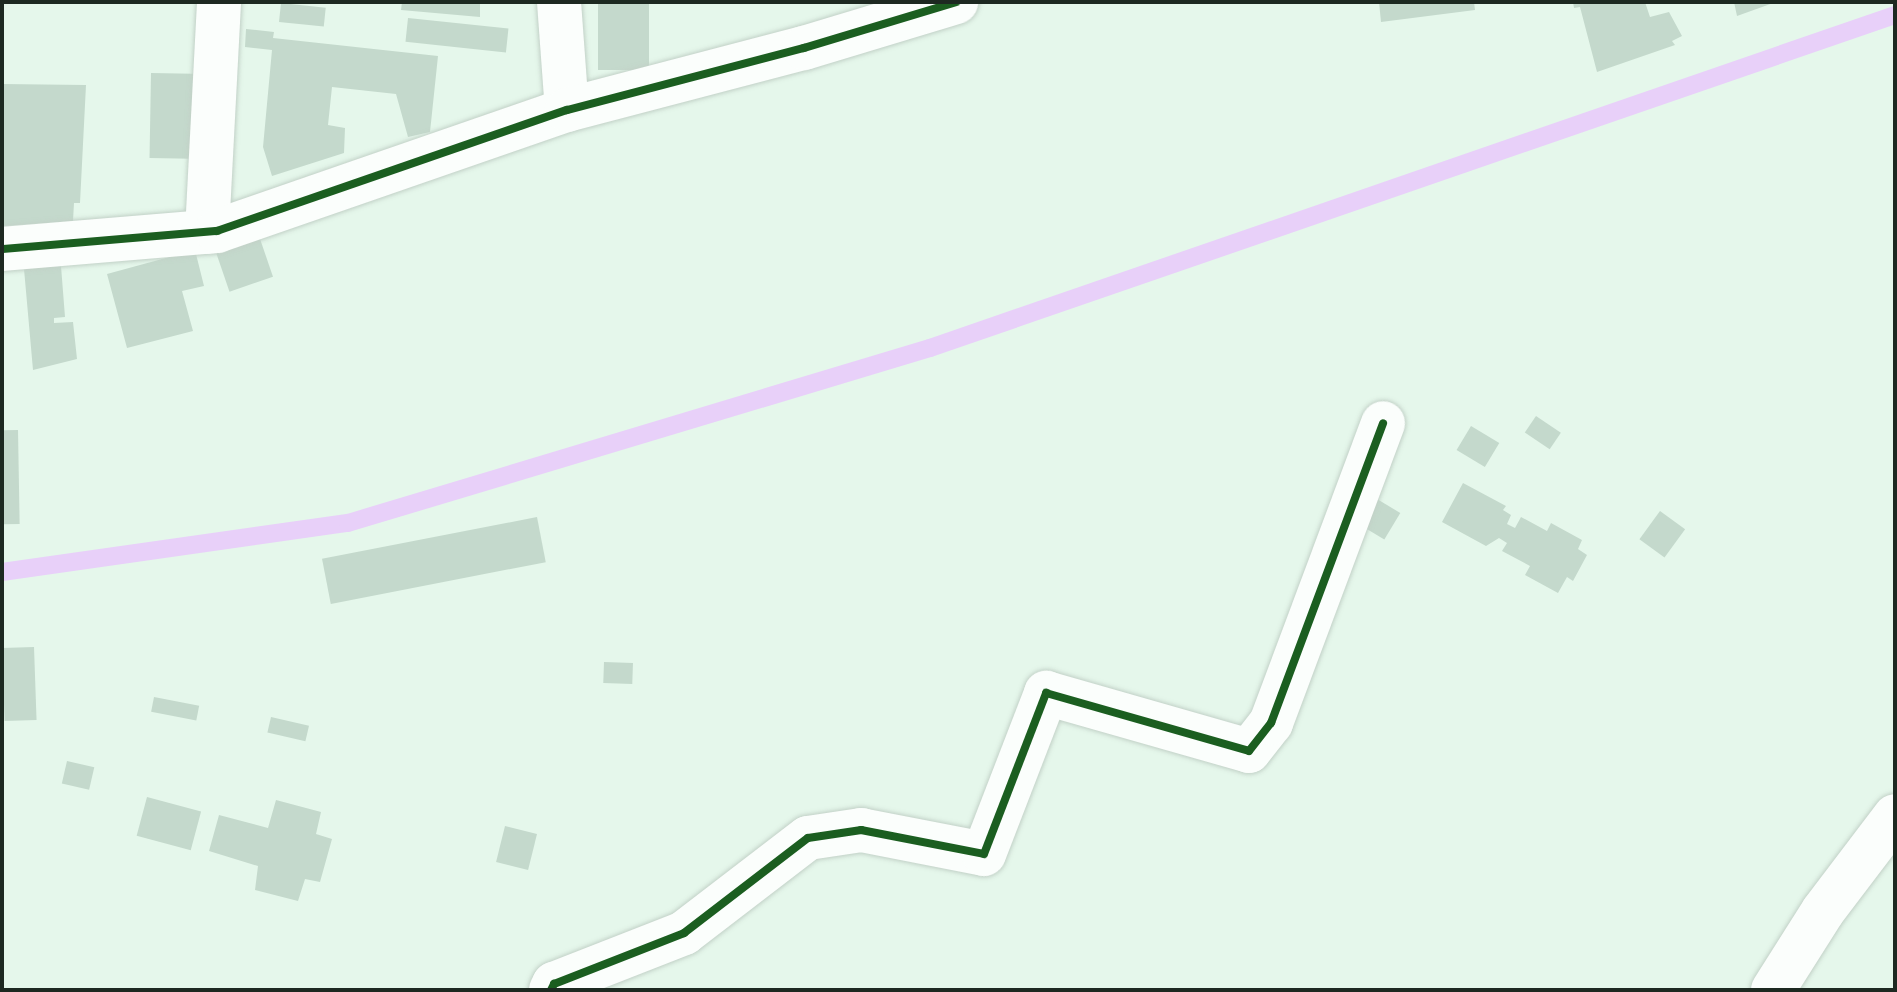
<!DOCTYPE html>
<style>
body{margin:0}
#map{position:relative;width:1897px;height:992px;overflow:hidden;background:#e5f7eb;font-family:"Roboto Condensed",sans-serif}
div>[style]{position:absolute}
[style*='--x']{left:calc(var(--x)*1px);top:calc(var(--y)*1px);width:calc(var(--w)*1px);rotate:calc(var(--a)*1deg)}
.stream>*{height:18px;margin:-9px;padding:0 9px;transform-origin:9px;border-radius:9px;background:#e8d0f9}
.building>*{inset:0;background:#c4d9cc;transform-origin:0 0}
.roads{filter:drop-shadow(0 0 2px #c2d1c7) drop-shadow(0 0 2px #c2d1c7)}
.street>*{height:44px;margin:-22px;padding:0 22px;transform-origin:22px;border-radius:22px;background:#fbfefc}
.cycleway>*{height:8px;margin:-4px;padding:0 4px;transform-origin:4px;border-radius:4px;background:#1b5e20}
span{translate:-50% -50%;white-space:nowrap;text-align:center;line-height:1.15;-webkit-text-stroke:7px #fff;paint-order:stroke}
.frame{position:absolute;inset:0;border:4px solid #1d2921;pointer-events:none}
</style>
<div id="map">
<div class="stream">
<i style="--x:2;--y:572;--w:349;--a:-8.1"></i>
<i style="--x:348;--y:523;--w:608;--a:-16.74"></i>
<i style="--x:930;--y:348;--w:1021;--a:-19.04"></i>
</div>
<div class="building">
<i style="clip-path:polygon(402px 2px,480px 2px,480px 17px,401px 10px)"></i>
<i style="left:598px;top:2px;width:51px;height:68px"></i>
<i style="clip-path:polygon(1379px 2px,1474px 2px,1475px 10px,1381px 22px)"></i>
<i style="clip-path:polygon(1573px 2px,1645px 2px,1650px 17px,1669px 12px,1682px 36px,1672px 41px,1675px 45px,1597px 72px,1580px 7px,1574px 8px)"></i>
<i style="clip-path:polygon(1734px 2px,1776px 2px,1737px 16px)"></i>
<i style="left:281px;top:3px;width:45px;height:19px;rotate:6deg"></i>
<i style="left:408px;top:18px;width:101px;height:24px;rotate:6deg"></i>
<i style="clip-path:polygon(246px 29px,274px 32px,273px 38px,438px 56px,430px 132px,408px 137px,396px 94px,332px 87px,328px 125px,345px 128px,344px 153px,272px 176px,263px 147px,272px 50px,245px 47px)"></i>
<i style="left:151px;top:73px;width:42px;height:85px;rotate:1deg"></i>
<i style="clip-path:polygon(2px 84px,86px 85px,80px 203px,74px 203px,73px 221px,2px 226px)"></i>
<i style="left:259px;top:236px;width:43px;height:46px;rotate:71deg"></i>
<i style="clip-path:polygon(195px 250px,204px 286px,182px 291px,193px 331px,127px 348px,107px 274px)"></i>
<i style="clip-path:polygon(61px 266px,65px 317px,54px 318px,54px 323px,73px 322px,77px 359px,33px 370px,24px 269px)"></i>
<i style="left:1536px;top:416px;width:30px;height:20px;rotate:34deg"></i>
<i style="left:1471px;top:426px;width:33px;height:28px;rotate:31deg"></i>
<i style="left:18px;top:430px;width:94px;height:16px;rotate:89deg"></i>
<i style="clip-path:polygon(1463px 483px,1506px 506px,1503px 510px,1511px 515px,1507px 524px,1515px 528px,1521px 517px,1547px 531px,1551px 523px,1582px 540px,1578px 549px,1587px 555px,1573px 581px,1567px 577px,1558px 593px,1525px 575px,1530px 566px,1502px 551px,1507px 543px,1499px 538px,1486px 546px,1442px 522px)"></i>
<i style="left:1372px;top:496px;width:33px;height:31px;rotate:31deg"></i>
<i style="left:1660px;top:511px;width:31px;height:35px;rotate:36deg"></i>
<i style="left:537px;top:517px;width:46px;height:219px;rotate:79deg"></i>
<i style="left:34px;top:647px;width:73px;height:32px;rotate:88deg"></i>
<i style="left:604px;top:662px;width:29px;height:21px;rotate:2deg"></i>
<i style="left:154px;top:697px;width:46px;height:15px;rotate:11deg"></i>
<i style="left:271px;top:717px;width:39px;height:16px;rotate:13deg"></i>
<i style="left:67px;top:761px;width:28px;height:23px;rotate:13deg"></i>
<i style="left:147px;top:797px;width:56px;height:40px;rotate:15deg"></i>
<i style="clip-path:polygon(276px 800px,321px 812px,316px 834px,332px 839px,320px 882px,305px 879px,298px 901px,255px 890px,258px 866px,209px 851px,219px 815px,268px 828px)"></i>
<i style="left:505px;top:826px;width:33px;height:37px;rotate:14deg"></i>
</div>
<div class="roads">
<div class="street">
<i style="--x:559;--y:2;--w:108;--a:85.8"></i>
<i style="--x:207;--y:232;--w:230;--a:-87"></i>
<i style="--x:2;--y:249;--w:216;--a:-4.8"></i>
<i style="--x:217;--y:231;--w:370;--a:-19.1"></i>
<i style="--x:567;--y:110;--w:245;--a:-14.7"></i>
<i style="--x:804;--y:48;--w:159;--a:-16.8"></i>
<i style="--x:551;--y:990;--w:7;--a:-63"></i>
<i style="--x:554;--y:984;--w:140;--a:-21.4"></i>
<i style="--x:684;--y:933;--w:156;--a:-37.5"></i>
<i style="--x:808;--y:838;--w:54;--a:-8.6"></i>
<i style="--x:861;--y:830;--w:125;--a:11"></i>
<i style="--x:984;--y:854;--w:173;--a:-68.9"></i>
<i style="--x:1046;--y:693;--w:211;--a:15.9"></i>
<i style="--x:1249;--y:751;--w:36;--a:-52"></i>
<i style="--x:1271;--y:723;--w:320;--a:-69.5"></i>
<i style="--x:1773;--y:990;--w:93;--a:-57.7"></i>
<i style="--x:1823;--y:911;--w:119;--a:-52.8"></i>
</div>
</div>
<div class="cycleway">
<i style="--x:2;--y:249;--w:216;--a:-4.8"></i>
<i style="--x:217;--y:231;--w:370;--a:-19.1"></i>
<i style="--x:567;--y:110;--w:245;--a:-14.7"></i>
<i style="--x:804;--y:48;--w:159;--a:-16.8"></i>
<i style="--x:551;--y:990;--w:7;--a:-63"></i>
<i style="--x:554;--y:984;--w:140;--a:-21.4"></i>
<i style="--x:684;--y:933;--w:156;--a:-37.5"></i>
<i style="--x:808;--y:838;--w:54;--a:-8.6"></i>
<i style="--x:861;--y:830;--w:125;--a:11"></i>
<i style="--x:984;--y:854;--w:173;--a:-68.9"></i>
<i style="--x:1046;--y:693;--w:211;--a:15.9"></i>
<i style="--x:1249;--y:751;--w:36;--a:-52"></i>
<i style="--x:1271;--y:723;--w:320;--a:-69.5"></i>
</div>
<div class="frame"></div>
</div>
